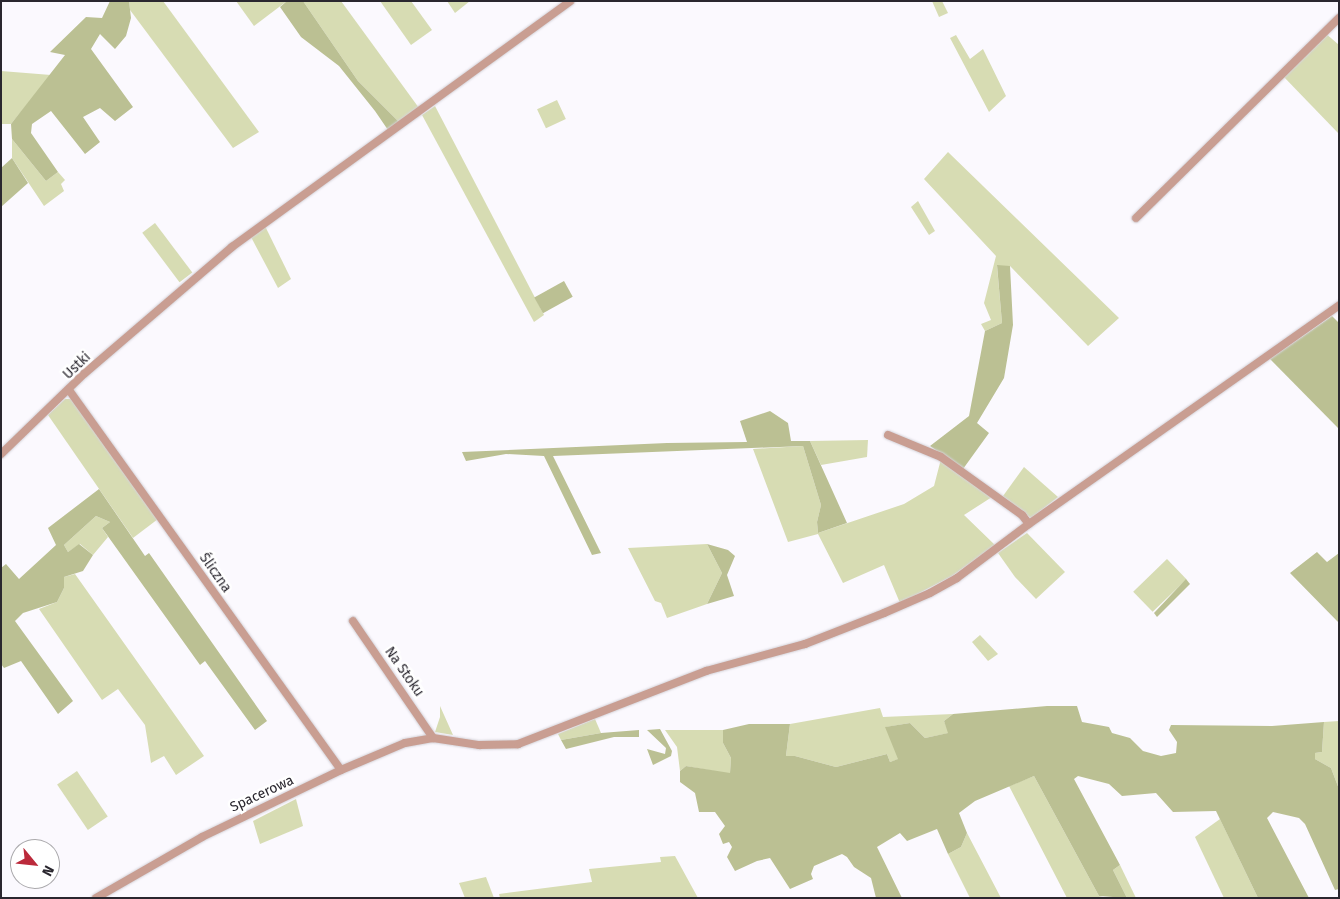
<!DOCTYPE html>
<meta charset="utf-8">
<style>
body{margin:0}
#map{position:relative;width:1340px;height:899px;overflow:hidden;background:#fbf9fe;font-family:"Fira Sans",sans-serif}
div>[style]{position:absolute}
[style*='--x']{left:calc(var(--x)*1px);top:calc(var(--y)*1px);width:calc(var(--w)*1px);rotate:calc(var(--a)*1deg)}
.green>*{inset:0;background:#d7dcb3;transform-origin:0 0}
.forest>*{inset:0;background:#bbc093;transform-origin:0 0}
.roads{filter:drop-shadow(0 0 1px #d5d3d9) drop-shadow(0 0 1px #d5d3d9)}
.minor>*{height:8px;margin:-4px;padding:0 4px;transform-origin:4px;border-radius:4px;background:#c99e92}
span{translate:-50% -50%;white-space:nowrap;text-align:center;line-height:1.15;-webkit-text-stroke:5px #fff;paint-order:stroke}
.street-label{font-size:14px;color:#2a272f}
.frame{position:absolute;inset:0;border:2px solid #2a272f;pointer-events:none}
.north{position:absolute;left:10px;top:839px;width:50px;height:50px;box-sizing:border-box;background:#fff;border:1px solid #aaa9ac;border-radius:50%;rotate:118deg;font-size:14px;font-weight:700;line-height:20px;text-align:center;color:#2a272f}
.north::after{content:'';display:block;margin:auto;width:18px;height:22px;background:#bb2a3b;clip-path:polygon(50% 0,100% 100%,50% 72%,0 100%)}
</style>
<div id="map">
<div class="green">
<i style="clip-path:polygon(129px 1px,163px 1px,259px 132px,233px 148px,130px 10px)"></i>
<i style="clip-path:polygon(236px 1px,287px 1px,254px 26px)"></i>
<i style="clip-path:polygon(303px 1px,341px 1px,419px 108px,399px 122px,358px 81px)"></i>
<i style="clip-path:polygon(380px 1px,411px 1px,432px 30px,411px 45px)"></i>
<i style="clip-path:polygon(447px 1px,470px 1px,455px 13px)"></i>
<i style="clip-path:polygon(932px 1px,942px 1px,948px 13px,939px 17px)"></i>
<i style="clip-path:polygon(1324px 32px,1339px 45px,1339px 134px,1282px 75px)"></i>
<i style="clip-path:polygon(956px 35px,970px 59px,983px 49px,1006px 96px,989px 112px,950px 38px)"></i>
<i style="clip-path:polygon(1px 71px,51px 75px,11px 124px,1px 124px)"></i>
<i style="left:557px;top:100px;width:21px;height:22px;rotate:65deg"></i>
<i style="clip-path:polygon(435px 106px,544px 315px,534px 322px,422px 115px)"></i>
<i style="clip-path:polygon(12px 139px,46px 181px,58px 172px,65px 180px,61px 184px,64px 191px,44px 206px,12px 158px)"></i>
<i style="clip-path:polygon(948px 152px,1119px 318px,1088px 346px,1010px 266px,997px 266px,1002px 323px,985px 331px,981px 324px,991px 320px,984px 303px,996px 256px,924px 179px)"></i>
<i style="clip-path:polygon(918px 201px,935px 231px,929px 235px,911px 207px)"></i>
<i style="left:155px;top:223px;width:62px;height:16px;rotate:53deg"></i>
<i style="clip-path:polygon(265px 226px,291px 279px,278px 288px,251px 237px)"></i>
<i style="clip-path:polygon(65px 399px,73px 399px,158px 519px,133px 538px,48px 415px)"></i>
<i style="clip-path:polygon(868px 440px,867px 457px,821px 465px,810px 441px)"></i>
<i style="clip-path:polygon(803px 446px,821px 505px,817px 522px,818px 533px,904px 504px,934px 486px,941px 459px,992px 497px,964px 515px,995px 545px,952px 576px,900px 603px,884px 565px,843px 583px,818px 534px,788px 542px,753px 449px)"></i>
<i style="clip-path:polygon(1024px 467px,1058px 497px,1031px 518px,1003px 496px)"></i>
<i style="clip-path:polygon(96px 516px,110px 522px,102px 528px,108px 537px,93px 555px,80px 544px,68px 552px,64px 545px)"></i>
<i style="clip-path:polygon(1027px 533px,1065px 572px,1036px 599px,1015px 577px,998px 553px)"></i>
<i style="clip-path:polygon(707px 544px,722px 573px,707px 604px,667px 618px,661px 603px,655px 601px,628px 548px)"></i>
<i style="left:1167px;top:559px;width:28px;height:47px;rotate:46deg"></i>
<i style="clip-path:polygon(75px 574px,204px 756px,176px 775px,164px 756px,151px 763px,145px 725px,118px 689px,102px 700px,39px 609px,57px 602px,64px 588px,64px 577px)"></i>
<i style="clip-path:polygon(980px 635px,998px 654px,988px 661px,972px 642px)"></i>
<i style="clip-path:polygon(440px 706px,453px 735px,435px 732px,440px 717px)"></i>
<i style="clip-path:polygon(880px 708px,883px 717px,953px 714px,944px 721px,949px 733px,925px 738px,910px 723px,886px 727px,899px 759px,890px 762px,887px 754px,836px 767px,795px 756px,786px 756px,790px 724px)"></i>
<i style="clip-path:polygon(595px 719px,601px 733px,561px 740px,558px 734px)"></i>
<i style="clip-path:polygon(1339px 721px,1339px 789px,1331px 768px,1315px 759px,1315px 753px,1322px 752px,1324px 722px)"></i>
<i style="clip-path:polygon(665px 730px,723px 730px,723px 743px,731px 758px,730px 774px,686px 766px,680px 771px,677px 747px)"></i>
<i style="left:77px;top:771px;width:55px;height:24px;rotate:56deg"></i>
<i style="clip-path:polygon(1034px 776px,1099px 896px,1107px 898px,1067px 898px,1009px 786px)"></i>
<i style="clip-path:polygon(296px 799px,303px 826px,260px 844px,253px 821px)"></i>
<i style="clip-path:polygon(1220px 819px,1258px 898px,1224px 898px,1195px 837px)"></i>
<i style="clip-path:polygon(967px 833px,1001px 898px,970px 898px,948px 854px,961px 847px)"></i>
<i style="clip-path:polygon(675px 856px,698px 898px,500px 898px,499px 894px,592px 882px,589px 869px,661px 862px,660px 857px)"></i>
<i style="clip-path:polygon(1120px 865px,1136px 898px,1127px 898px,1113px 870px)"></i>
<i style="clip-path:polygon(486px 877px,494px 898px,465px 898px,459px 883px)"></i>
</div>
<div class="forest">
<i style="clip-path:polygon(110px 1px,129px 1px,131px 18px,126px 36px,115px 49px,100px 34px,91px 49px,133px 107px,115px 121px,100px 108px,83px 117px,100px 142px,85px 154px,51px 111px,32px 124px,31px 133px,58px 172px,46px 181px,12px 139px,11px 124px,65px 55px,50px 52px,86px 17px,102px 18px)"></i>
<i style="clip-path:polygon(287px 1px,303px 1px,358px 81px,399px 122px,388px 130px,375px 111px,339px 66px,301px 37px,280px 7px)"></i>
<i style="clip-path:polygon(12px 158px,28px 183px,1px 207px,1px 168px)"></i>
<i style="clip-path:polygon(997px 265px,1010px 266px,1013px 325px,1004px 378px,977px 423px,989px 433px,963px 469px,930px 446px,969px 416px,985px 331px,1002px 323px)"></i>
<i style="left:564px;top:281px;width:18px;height:34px;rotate:61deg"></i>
<i style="clip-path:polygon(1332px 316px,1339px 323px,1339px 429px,1270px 359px)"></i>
<i style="clip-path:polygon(770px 411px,788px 423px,791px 441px,810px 441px,847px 523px,818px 533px,817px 522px,821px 505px,803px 446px,553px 456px,601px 553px,592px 555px,544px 456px,506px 454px,466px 461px,462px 452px,667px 443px,747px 442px,740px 421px)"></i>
<i style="clip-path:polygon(99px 489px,145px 556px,149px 553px,267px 721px,255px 730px,205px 661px,200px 665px,102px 528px,110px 522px,96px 516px,64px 545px,68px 552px,79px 544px,93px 555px,83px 571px,64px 577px,64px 588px,57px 602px,23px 613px,15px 621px,73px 701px,58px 714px,21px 661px,4px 668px,1px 664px,1px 568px,6px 564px,19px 579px,56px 545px,48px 528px)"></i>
<i style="clip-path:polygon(707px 544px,728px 550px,735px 556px,727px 575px,734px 596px,707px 604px,722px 573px)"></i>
<i style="clip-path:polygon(1317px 552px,1327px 562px,1339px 553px,1339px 623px,1290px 573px)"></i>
<i style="clip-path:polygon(1186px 579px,1190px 584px,1157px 617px,1154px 613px)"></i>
<i style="clip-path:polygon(1047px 706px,1077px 706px,1082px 722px,1109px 727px,1112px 733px,1130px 738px,1143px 751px,1161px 756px,1176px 753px,1177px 742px,1169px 730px,1171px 725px,1272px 726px,1324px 722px,1322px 752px,1315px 753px,1315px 759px,1331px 768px,1339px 789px,1339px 889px,1335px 890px,1305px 824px,1299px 818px,1273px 812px,1267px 818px,1309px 898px,1258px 898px,1216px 811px,1173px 812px,1156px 793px,1122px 796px,1109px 784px,1078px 776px,1074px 779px,1120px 865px,1113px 870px,1127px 898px,1099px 896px,1034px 776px,975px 801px,959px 813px,967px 833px,961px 847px,948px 854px,937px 829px,907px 841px,900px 833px,877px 847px,902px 898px,876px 898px,871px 878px,854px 867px,847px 857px,842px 854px,814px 866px,811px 874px,813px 879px,790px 889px,770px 858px,757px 861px,735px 871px,727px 857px,732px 847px,729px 842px,723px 844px,719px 834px,725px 826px,715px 812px,699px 812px,695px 793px,680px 782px,680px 771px,686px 766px,730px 773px,731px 758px,723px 743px,723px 730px,749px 724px,790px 724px,786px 756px,795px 756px,836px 767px,887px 754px,890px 762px,898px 759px,885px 727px,910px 723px,925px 738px,948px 733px,944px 721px,953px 714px)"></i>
<i style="clip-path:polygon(660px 729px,672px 751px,671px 756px,653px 765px,647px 749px,665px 754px,666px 748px,647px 730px)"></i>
<i style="clip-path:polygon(639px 730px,639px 737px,614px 737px,566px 749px,561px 740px,601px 733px)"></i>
</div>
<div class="roads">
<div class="minor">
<i style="--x:1136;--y:218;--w:285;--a:-44.6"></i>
<i style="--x:69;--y:390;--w:467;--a:54.4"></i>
<i style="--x:888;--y:435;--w:57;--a:22.5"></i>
<i style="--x:941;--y:457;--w:100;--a:35.6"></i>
<i style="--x:1022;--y:515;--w:11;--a:52"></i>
<i style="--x:1;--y:454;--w:117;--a:-44"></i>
<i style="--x:85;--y:373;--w:194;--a:-40.6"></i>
<i style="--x:232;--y:247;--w:418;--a:-36"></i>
<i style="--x:353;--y:621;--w:142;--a:55.6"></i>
<i style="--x:96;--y:898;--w:122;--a:-29.9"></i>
<i style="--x:202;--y:837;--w:154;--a:-25.7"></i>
<i style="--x:341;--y:770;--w:69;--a:-22.9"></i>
<i style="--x:405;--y:743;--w:28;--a:-10"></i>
<i style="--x:433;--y:738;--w:47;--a:8.7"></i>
<i style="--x:479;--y:745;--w:39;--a:-1"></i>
<i style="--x:518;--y:744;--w:202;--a:-21.2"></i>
<i style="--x:706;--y:671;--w:103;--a:-15.3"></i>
<i style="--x:805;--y:644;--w:85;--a:-21.4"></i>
<i style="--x:884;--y:613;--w:50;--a:-23.5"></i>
<i style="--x:930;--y:593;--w:31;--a:-29"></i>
<i style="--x:957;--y:578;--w:90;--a:-36.9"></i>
<i style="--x:1029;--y:524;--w:380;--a:-35.2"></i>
</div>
</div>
<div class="street-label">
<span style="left:77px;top:366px;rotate:-44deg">Ustki</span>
<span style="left:215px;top:573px;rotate:55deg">Śliczna</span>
<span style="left:404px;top:672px;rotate:55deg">Na Stoku</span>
<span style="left:262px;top:794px;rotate:-25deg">Spacerowa</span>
</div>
<div class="frame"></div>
<div class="north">N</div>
</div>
